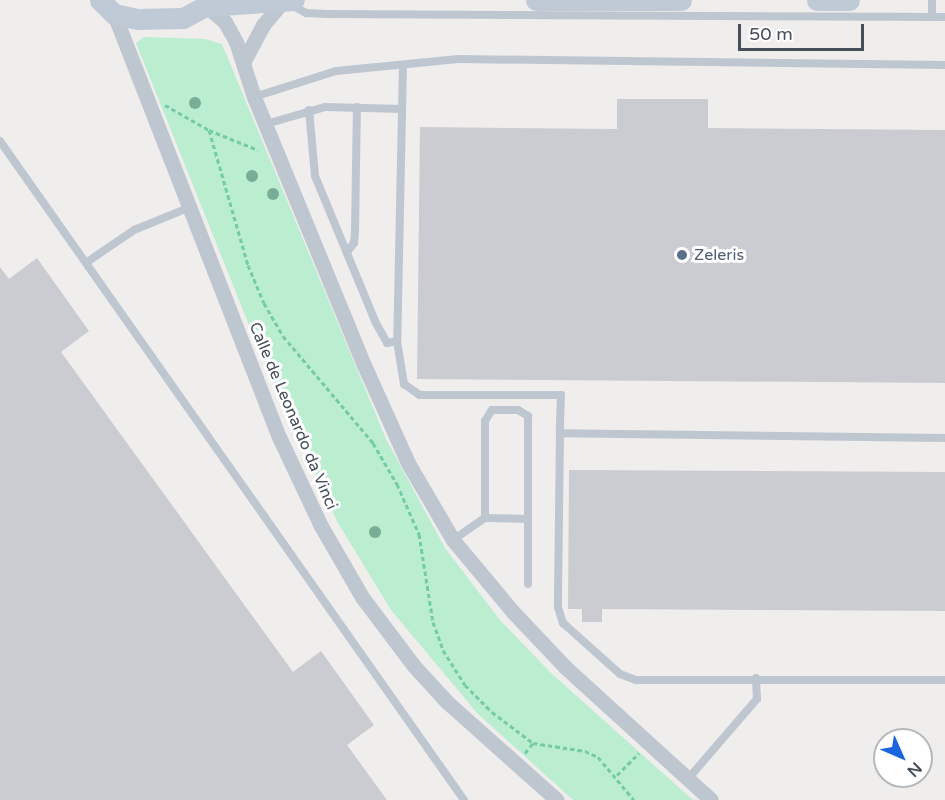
<!DOCTYPE html>
<style>
body{margin:0}
#map{position:relative;width:945px;height:800px;overflow:hidden;background:#f0eded;font-family:"Varela Round",sans-serif}
div>[style]{position:absolute}
[style*='--x']{left:calc(var(--x)*1px);top:calc(var(--y)*1px);width:calc(var(--w)*1px);rotate:calc(var(--a)*1deg)}
.green>*{inset:0;background:#bbeed1}
.building>*{inset:0;background:#caccd2}
.path>*{height:3px;margin-top:-1.5px;transform-origin:0;background:repeating-linear-gradient(90deg,#74cba4 0 4.5px,transparent 0 7.5px)}
.service>*{height:8px;margin:-4px;padding:0 4px;transform-origin:4px;border-radius:4px;background:#bec7cf}
.minor>*{height:15px;margin:-7.5px;padding:0 7.5px;transform-origin:7.5px;border-radius:7.5px;background:#bec7cf}
.secondary>*{height:21px;margin:-10.5px;padding:0 10.5px;transform-origin:10.5px;border-radius:10.5px;background:#c0c9d6}
.trees>*{width:12px;height:12px;margin:-6px;border-radius:50%;background:#79ae96}
.dots>*{width:16px;height:16px;translate:-50% -50%;box-sizing:border-box;border:3px solid #fff;border-radius:50%}
span{translate:-50% -50%;white-space:nowrap;text-align:center;line-height:1.15;-webkit-text-stroke:6px #fff;paint-order:stroke}
.service-label{font-size:16px;color:#4e5e75}
.left{translate:0 -50%;text-align:left}
.street-label{font-size:16px;color:#464f5a}
.north{position:absolute;left:873px;top:728px;width:60px;height:60px;box-sizing:border-box;background:#fff;border:2px solid #b5b9bd;border-radius:50%;rotate:135deg;font-size:16px;font-weight:700;line-height:24px;text-align:center;color:#464f5a}
.north::after{content:'';display:block;margin:auto;width:21px;height:27px;background:#1b66dc;clip-path:polygon(50% 0,100% 100%,50% 72%,0 100%)}
.scale{position:absolute;left:738px;top:24px;width:126px;height:27px;box-sizing:border-box;border:3px solid #464f5a;border-top:0;padding-left:8px;font-size:18px;line-height:21px;white-space:nowrap;color:#464f5a;-webkit-text-stroke:4px #fff;paint-order:stroke}
</style>
<div id="map">
<div class="green">
<i style="clip-path:polygon(144px 37px,205px 39px,222px 44px,386px 439px,445px 548px,500px 620px,551px 673px,693px 800px,573px 800px,477px 713px,391px 610px,338px 523px,261px 355px,136px 43px)"></i>
</div>
<div class="building">
<i style="clip-path:polygon(617px 99px,708px 99px,708px 128px,945px 130px,945px 383px,417px 379px,420px 127px,617px 129px)"></i>
<i style="clip-path:polygon(37px 258px,89px 331px,61px 352px,293px 672px,321px 651px,374px 725px,347px 745px,387px 800px,0 800px,0 267px,9px 279px)"></i>
<i style="clip-path:polygon(569px 470px,945px 472px,945px 611px,602px 609px,602px 622px,582px 622px,582px 609px,568px 609px)"></i>
</div>
<div class="path">
<i style="--x:165;--y:105;--w:51;--a:29.6"></i>
<i style="--x:209;--y:130;--w:53;--a:22.2"></i>
<i style="--x:209;--y:130;--w:141;--a:73.9"></i>
<i style="--x:248;--y:265;--w:41;--a:67.2"></i>
<i style="--x:264;--y:303;--w:38;--a:60"></i>
<i style="--x:283;--y:336;--w:140;--a:49.9"></i>
<i style="--x:373;--y:443;--w:48;--a:59.7"></i>
<i style="--x:397;--y:484;--w:55;--a:66.3"></i>
<i style="--x:419;--y:534;--w:89;--a:81"></i>
<i style="--x:433;--y:622;--w:30;--a:70"></i>
<i style="--x:443;--y:650;--w:41;--a:57.8"></i>
<i style="--x:465;--y:685;--w:38;--a:45"></i>
<i style="--x:492;--y:712;--w:51;--a:37.1"></i>
<i style="--x:533;--y:743;--w:53;--a:8.7"></i>
<i style="--x:585;--y:751;--w:14;--a:25"></i>
<i style="--x:598;--y:757;--w:56;--a:50.1"></i>
<i style="--x:525;--y:753;--w:13;--a:-51"></i>
<i style="--x:617;--y:775;--w:31;--a:-45"></i>
</div>
<div class="service">
<i style="--x:292;--y:5;--w:16;--a:30"></i>
<i style="--x:306;--y:13;--w:20;--a:3"></i>
<i style="--x:326;--y:14;--w:619;--a:0.28"></i>
<i style="--x:932;--y:17;--w:17;--a:-90"></i>
<i style="--x:403;--y:65;--w:276;--a:91.2"></i>
<i style="--x:397;--y:341;--w:44;--a:80.8"></i>
<i style="--x:404;--y:384;--w:19;--a:35"></i>
<i style="--x:420;--y:395;--w:141;--a:0"></i>
<i style="--x:561;--y:395;--w:38;--a:92"></i>
<i style="--x:254;--y:97;--w:86;--a:-17.6"></i>
<i style="--x:336;--y:71;--w:123;--a:-5.6"></i>
<i style="--x:458;--y:59;--w:487;--a:0.7"></i>
<i style="--x:309;--y:110;--w:66;--a:84.8"></i>
<i style="--x:315;--y:176;--w:159;--a:67.5"></i>
<i style="--x:376;--y:323;--w:23;--a:61"></i>
<i style="--x:387;--y:343;--w:10;--a:-11"></i>
<i style="--x:266;--y:124;--w:61;--a:-16.1"></i>
<i style="--x:325;--y:107;--w:77;--a:1.5"></i>
<i style="--x:0;--y:141;--w:806;--a:54.85"></i>
<i style="--x:347;--y:252;--w:11;--a:-52"></i>
<i style="--x:354;--y:243;--w:12;--a:-85"></i>
<i style="--x:355;--y:231;--w:124;--a:-89.1"></i>
<i style="--x:87;--y:262;--w:57;--a:-34.2"></i>
<i style="--x:134;--y:230;--w:58;--a:-22.2"></i>
<i style="--x:945;--y:438;--w:385;--a:-179.3"></i>
<i style="--x:560;--y:433;--w:174;--a:90.7"></i>
<i style="--x:558;--y:607;--w:17;--a:73"></i>
<i style="--x:563;--y:623;--w:76;--a:41.8"></i>
<i style="--x:620;--y:674;--w:17;--a:21"></i>
<i style="--x:636;--y:680;--w:309;--a:0"></i>
<i style="--x:485;--y:518;--w:97;--a:-90"></i>
<i style="--x:485;--y:421;--w:13;--a:-58"></i>
<i style="--x:492;--y:410;--w:26;--a:0"></i>
<i style="--x:518;--y:410;--w:12;--a:31"></i>
<i style="--x:528;--y:416;--w:103;--a:90"></i>
<i style="--x:453;--y:540;--w:39;--a:-35"></i>
<i style="--x:485;--y:518;--w:43;--a:1.3"></i>
<i style="--x:528;--y:519;--w:65;--a:90"></i>
<i style="--x:687;--y:780;--w:107;--a:-49.2"></i>
<i style="--x:757;--y:699;--w:21;--a:-93"></i>
</div>
<div class="minor">
<i style="--x:206;--y:6;--w:25;--a:40"></i>
<i style="--x:225;--y:22;--w:23;--a:61"></i>
<i style="--x:236;--y:42;--w:58;--a:71.9"></i>
<i style="--x:254;--y:97;--w:290;--a:67.7"></i>
<i style="--x:364;--y:365;--w:107;--a:65.8"></i>
<i style="--x:408;--y:463;--w:89;--a:59.7"></i>
<i style="--x:453;--y:540;--w:94;--a:50.2"></i>
<i style="--x:513;--y:612;--w:76;--a:46.6"></i>
<i style="--x:565;--y:667;--w:197;--a:42.3"></i>
<i style="--x:114;--y:14;--w:456;--a:68.7"></i>
<i style="--x:280;--y:439;--w:96;--a:64.8"></i>
<i style="--x:321;--y:526;--w:82;--a:60"></i>
<i style="--x:362;--y:597;--w:86;--a:53"></i>
<i style="--x:414;--y:666;--w:49;--a:47.5"></i>
<i style="--x:447;--y:702;--w:147;--a:41.7"></i>
<i style="--x:244;--y:61;--w:41;--a:-62.2"></i>
<i style="--x:263;--y:25;--w:31;--a:-50"></i>
</div>
<div class="secondary">
<i style="--x:100;--y:0;--w:20;--a:45"></i>
<i style="--x:114;--y:14;--w:24;--a:12"></i>
<i style="--x:137;--y:19;--w:46;--a:-1.2"></i>
<i style="--x:183;--y:18;--w:26;--a:-28"></i>
<i style="--x:206;--y:6;--w:6;--a:-72"></i>
<i style="--x:536;--y:0;--w:145;--a:0"></i>
<i style="--x:817;--y:0;--w:32;--a:0"></i>
<i style="--x:206;--y:6;--w:88;--a:-3.9"></i>
</div>
<div class="trees">
<i style="left:195px;top:103px"></i>
<i style="left:252px;top:176px"></i>
<i style="left:273px;top:194px"></i>
<i style="left:375px;top:532px"></i>
</div>
<div class="dots">
<i style="left:682px;top:255px;background:#5c6f8a"></i>
</div>
<div class="service-label">
<span class="left" style="left:694px;top:255px">Zeleris</span>
</div>
<div class="street-label">
<span style="left:293px;top:416px;rotate:67deg">Calle de Leonardo da Vinci</span>
</div>
<div class="north">N</div>
<div class="scale">50 m</div>
</div>
